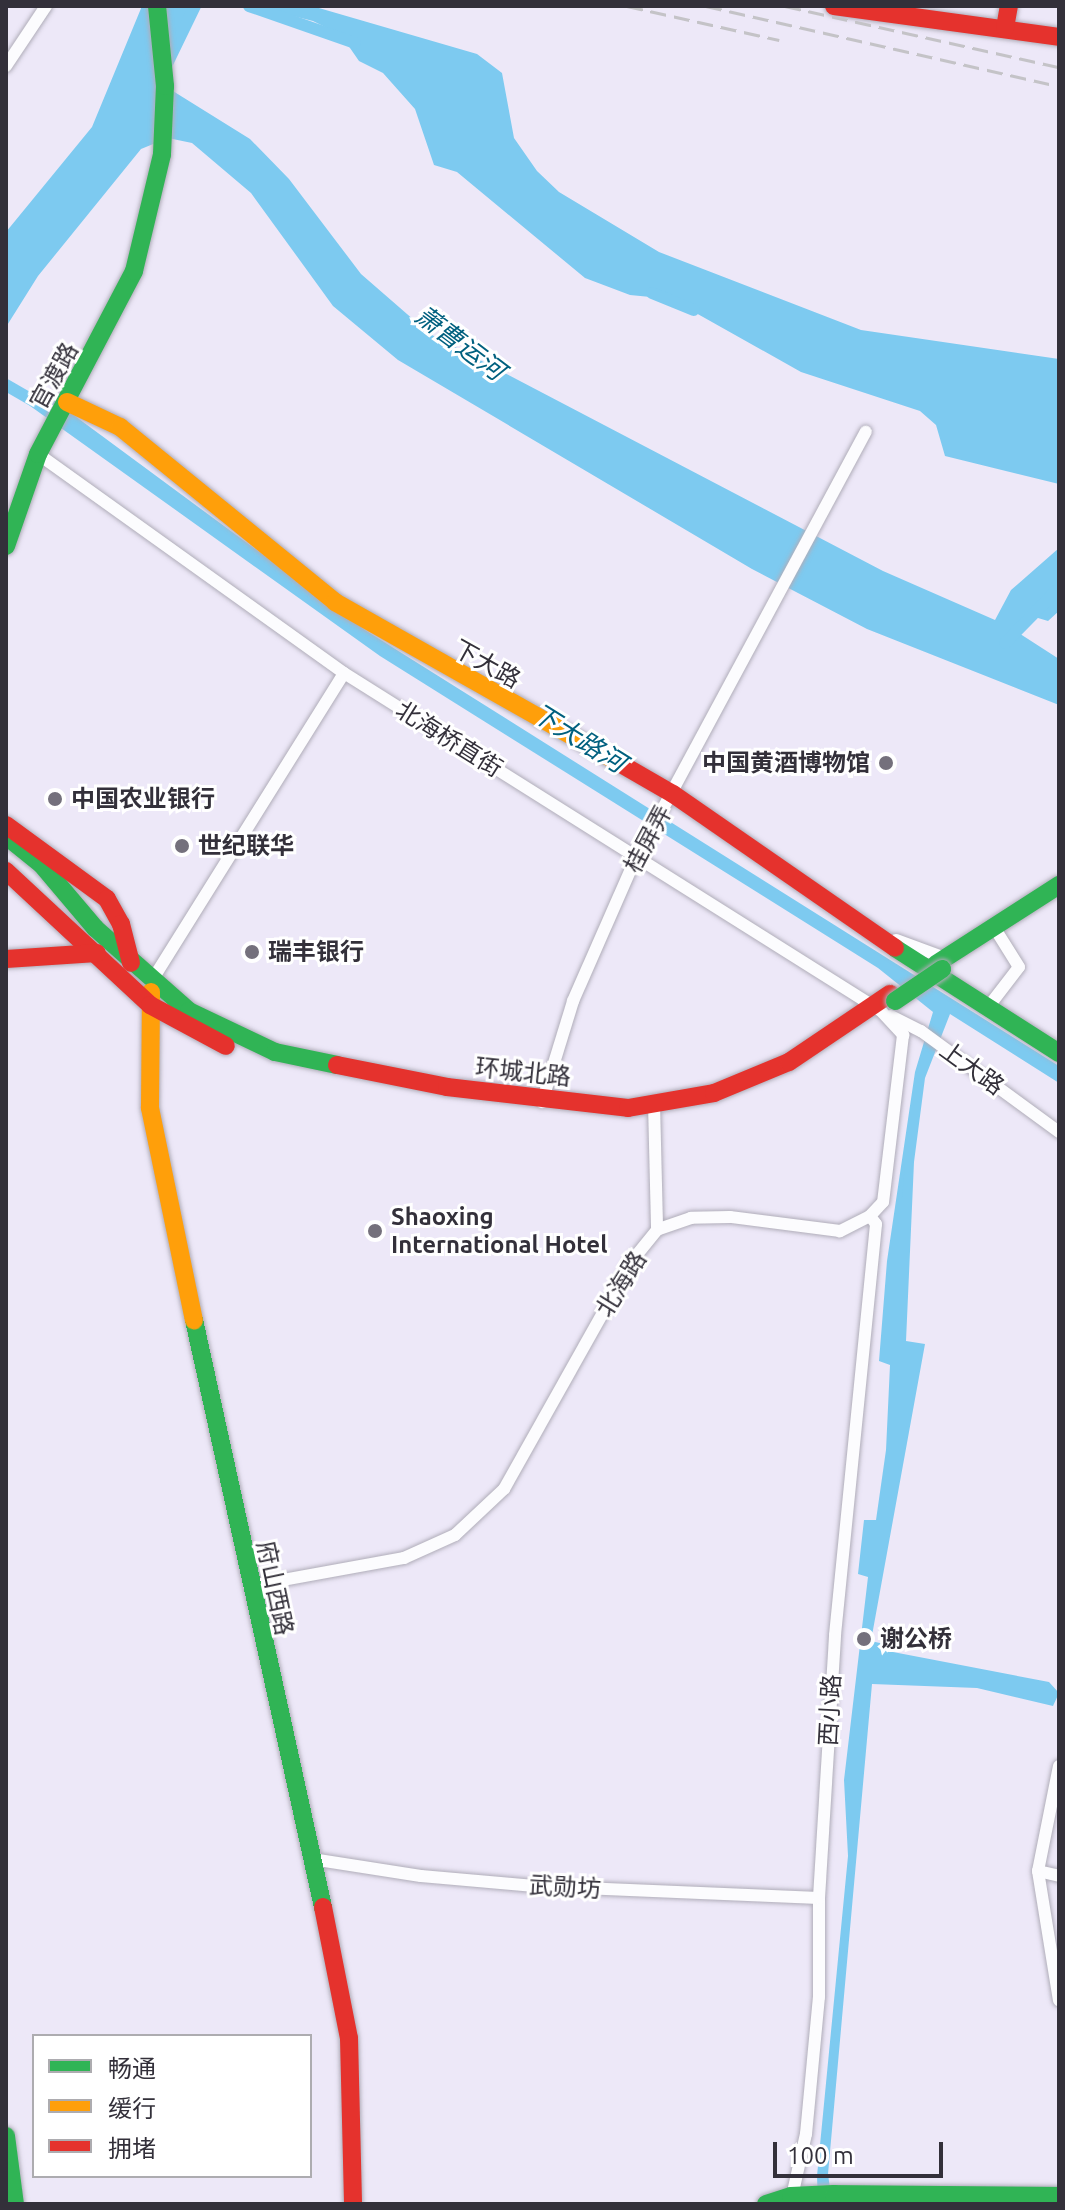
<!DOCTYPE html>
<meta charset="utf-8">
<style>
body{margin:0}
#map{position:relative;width:1065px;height:2210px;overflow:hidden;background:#ede8f8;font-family:Ubuntu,"Noto Sans SC",sans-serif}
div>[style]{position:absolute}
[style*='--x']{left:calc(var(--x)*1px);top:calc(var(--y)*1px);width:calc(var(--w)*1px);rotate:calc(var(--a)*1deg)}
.water>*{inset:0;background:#7dcaf0}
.stream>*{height:3px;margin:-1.5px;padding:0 1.5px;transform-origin:1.5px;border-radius:1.5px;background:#7dcaf0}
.canal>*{height:12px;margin:-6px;padding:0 6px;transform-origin:6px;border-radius:6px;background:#7dcaf0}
.roads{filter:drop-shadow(0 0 2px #b0adb9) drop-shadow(0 0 2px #b0adb9)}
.street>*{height:12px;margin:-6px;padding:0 6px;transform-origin:6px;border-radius:6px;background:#fcfcfe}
.fast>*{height:18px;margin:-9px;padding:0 9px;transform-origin:9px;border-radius:9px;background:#30b455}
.slow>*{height:18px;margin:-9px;padding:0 9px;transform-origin:9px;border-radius:9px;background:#ff9f0a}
.jam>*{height:18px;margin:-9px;padding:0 9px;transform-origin:9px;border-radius:9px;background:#e5322d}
.rail>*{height:3px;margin-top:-1.5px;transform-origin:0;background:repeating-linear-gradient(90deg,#c4c3c7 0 16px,transparent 0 24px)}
.bridges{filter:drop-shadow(0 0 2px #b0adb9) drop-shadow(0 0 2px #b0adb9)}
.fast-bridge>*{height:18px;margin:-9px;padding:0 9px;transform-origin:9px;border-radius:9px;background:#30b455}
.dots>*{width:22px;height:22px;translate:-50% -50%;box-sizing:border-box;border:4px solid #fff;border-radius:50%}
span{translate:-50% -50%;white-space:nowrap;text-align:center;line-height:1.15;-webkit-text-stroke:6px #fff;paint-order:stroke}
.street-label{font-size:24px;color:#33303a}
.poi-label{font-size:24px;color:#33303a;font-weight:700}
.right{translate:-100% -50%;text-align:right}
.left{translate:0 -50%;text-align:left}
.water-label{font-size:26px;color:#00607f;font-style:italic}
.frame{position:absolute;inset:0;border:8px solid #33303a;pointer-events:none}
.legend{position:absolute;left:32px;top:2034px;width:280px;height:144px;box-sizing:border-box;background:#fff;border:2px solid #adacb0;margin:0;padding:10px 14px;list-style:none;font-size:24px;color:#33303a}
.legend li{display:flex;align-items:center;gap:16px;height:40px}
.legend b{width:40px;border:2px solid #adacb0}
.scale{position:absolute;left:773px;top:2142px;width:170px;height:36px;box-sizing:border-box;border:4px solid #33303a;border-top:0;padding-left:10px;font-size:24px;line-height:28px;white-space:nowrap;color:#33303a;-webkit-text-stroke:6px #fff;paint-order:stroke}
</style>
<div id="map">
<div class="water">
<i style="clip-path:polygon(142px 6px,191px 6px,159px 68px,160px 83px,250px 139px,289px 179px,361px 274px,430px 334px,883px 571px,995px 620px,1011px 590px,1059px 548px,1059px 611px,1048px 621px,1028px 615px,1014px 630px,1059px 659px,1059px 705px,867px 629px,752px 569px,398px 360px,333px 306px,251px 193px,192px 143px,168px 138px,141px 149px,38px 276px,6px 327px,6px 232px,92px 127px)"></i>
<i style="clip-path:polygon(253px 6px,312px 6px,477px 54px,502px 73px,514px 138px,537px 171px,559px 192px,659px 252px,861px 330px,1059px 359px,1059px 484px,945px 456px,936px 425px,920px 411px,801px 372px,671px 299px,630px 295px,585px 278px,457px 172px,434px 165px,415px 109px,383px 73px,359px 61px,341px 35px,313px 21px)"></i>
<i style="clip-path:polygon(37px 388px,365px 630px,1059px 1066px,1059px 1083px,950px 1014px,925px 1078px,914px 1162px,906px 1341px,925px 1344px,871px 1641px,893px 1646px,893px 1652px,1049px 1682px,1059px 1693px,1053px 1706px,977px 1688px,872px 1684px,828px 2174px,832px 2204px,818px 2204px,817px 2176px,848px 1856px,844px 1780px,868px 1577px,858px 1574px,864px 1520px,876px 1520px,886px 1450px,890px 1365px,879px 1361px,887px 1261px,915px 1072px,933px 1012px,878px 968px,380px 656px,26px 403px)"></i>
</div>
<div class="stream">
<i style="--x:900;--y:1197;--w:32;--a:-85"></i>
</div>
<div class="canal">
<i style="--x:249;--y:6;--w:112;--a:19.2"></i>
<i style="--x:165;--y:68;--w:69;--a:-64.2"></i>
<i style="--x:652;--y:293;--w:45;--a:22"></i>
<i style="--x:6;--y:385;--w:34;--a:30"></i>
<i style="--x:1005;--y:643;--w:77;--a:-45.5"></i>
</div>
<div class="roads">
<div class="street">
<i style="--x:6;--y:66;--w:72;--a:-56.3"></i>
<i style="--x:38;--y:454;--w:376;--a:35.6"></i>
<i style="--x:344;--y:673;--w:635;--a:32.19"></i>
<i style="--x:881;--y:1011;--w:33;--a:47"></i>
<i style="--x:903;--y:1035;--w:168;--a:96.8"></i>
<i style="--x:883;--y:1202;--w:19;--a:133"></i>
<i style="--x:870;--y:1216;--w:34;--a:153"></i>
<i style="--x:840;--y:1231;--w:111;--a:-172.7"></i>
<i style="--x:730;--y:1217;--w:39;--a:179"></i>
<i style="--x:691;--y:1218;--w:36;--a:161"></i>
<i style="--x:657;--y:1230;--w:40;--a:129"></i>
<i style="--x:632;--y:1261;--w:261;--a:119.3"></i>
<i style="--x:504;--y:1489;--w:67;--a:136.8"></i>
<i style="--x:455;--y:1535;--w:56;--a:155.7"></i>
<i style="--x:404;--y:1558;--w:157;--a:169.7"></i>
<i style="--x:896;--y:940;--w:52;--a:20.2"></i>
<i style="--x:151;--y:982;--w:364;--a:-58"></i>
<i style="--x:989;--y:1006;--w:49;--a:-52.4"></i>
<i style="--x:1019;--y:967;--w:40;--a:-122"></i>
<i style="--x:891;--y:1016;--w:34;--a:27"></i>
<i style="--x:921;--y:1031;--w:171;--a:36.2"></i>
<i style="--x:542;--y:1102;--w:106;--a:-72.9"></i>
<i style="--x:573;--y:1001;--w:150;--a:-66.3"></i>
<i style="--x:633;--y:864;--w:491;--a:-61.7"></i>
<i style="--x:654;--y:1103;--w:127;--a:88.6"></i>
<i style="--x:1059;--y:1766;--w:107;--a:101.3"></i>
<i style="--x:1038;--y:1871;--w:131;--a:80.8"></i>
<i style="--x:312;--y:1859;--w:110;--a:8.9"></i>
<i style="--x:421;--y:1876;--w:114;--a:5"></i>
<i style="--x:535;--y:1886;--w:284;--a:2.4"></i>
<i style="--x:1038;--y:1871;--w:22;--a:13"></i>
<i style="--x:791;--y:2201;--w:69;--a:-77.4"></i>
<i style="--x:806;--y:2134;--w:138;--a:-84.6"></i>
<i style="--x:819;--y:1997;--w:99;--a:-90"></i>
<i style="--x:819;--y:1898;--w:263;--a:-86.5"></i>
<i style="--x:835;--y:1635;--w:413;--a:-84.3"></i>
<i style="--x:876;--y:1224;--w:10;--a:-127"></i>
</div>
<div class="fast">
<i style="--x:6;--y:546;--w:97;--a:-70.8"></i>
<i style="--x:38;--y:454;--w:207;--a:-62.3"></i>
<i style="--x:134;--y:271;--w:120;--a:-76.5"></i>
<i style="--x:162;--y:154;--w:68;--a:-87.5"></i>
<i style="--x:165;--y:86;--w:80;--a:-95.7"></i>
<i style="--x:6;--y:836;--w:45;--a:38.7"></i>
<i style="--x:41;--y:864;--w:84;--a:49.8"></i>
<i style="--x:95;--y:928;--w:125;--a:41.4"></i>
<i style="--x:189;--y:1011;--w:95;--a:25.5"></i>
<i style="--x:275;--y:1052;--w:63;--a:11.8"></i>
<i style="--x:895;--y:948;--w:195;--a:32.6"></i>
<i style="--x:936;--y:964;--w:146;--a:-32.7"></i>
<i style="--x:194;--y:1320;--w:601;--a:77.61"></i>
<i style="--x:6;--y:2136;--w:69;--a:82.5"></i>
<i style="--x:766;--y:2204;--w:26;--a:-18"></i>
<i style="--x:791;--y:2196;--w:43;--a:-2.7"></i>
<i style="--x:834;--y:2194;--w:225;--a:0.5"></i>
</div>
<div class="slow">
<i style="--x:67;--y:402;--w:59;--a:25.3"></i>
<i style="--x:120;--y:427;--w:277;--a:39.1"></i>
<i style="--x:335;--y:602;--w:321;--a:29.5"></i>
<i style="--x:151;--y:992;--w:116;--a:90.5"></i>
<i style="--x:150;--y:1108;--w:217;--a:78.3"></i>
</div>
<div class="jam">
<i style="--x:834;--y:6;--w:227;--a:7.8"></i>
<i style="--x:1005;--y:28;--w:22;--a:-80"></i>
<i style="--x:614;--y:760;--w:68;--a:30"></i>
<i style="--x:673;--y:794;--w:270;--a:34.7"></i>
<i style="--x:6;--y:825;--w:125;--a:36.2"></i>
<i style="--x:107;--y:899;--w:29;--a:61"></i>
<i style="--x:121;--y:924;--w:40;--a:75.6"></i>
<i style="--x:6;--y:871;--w:197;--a:42.9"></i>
<i style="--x:150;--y:1005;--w:86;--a:28.3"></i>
<i style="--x:6;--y:959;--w:91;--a:-3.8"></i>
<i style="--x:337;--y:1065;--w:112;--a:11.3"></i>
<i style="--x:447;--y:1087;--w:182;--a:6.6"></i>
<i style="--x:628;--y:1108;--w:87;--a:-9.9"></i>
<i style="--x:714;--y:1093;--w:81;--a:-22.5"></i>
<i style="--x:789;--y:1062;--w:122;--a:-34"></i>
<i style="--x:323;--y:1907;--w:134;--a:78.8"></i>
<i style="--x:349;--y:2038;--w:166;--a:88.6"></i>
</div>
</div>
<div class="rail">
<i style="--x:627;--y:6;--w:156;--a:12.6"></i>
<i style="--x:706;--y:6;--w:362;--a:12.8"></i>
<i style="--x:785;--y:6;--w:281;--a:12.6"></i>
</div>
<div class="bridges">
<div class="fast-bridge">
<i style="--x:895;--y:1001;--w:57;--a:-34.2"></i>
</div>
</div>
<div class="dots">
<i style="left:886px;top:763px;background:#74707c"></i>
<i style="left:55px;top:799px;background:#74707c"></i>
<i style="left:182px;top:846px;background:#74707c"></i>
<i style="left:252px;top:952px;background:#74707c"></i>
<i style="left:375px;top:1231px;background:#74707c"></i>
<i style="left:864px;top:1639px;background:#74707c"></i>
</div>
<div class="street-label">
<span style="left:54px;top:376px;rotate:-61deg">官渡路</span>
<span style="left:487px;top:664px;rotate:29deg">下大路</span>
<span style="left:449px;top:739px;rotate:32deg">北海桥直街</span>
<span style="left:648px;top:839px;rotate:-62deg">桂屏弄</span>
<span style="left:972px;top:1068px;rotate:36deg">上大路</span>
<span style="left:523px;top:1072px;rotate:6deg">环城北路</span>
<span style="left:621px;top:1284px;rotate:-58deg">北海路</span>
<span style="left:275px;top:1588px;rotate:78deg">府山西路</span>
<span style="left:830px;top:1710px;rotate:-87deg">西小路</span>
<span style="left:565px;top:1887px;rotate:3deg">武勋坊</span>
</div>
<div class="poi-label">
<span class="right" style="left:870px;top:763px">中国黄酒博物馆</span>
<span class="left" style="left:71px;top:799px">中国农业银行</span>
<span class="left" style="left:198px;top:846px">世纪联华</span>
<span class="left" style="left:268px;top:952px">瑞丰银行</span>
<span class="left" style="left:391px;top:1231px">Shaoxing<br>International Hotel</span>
<span class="left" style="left:880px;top:1639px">谢公桥</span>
</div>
<div class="water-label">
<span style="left:460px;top:343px;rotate:37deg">萧曹运河</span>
<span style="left:579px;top:738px;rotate:32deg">下大路河</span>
</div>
<div class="frame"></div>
<ul class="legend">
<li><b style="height:10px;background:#30b455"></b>畅通</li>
<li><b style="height:10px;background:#ff9f0a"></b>缓行</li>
<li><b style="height:10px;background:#e5322d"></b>拥堵</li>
</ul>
<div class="scale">100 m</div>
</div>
